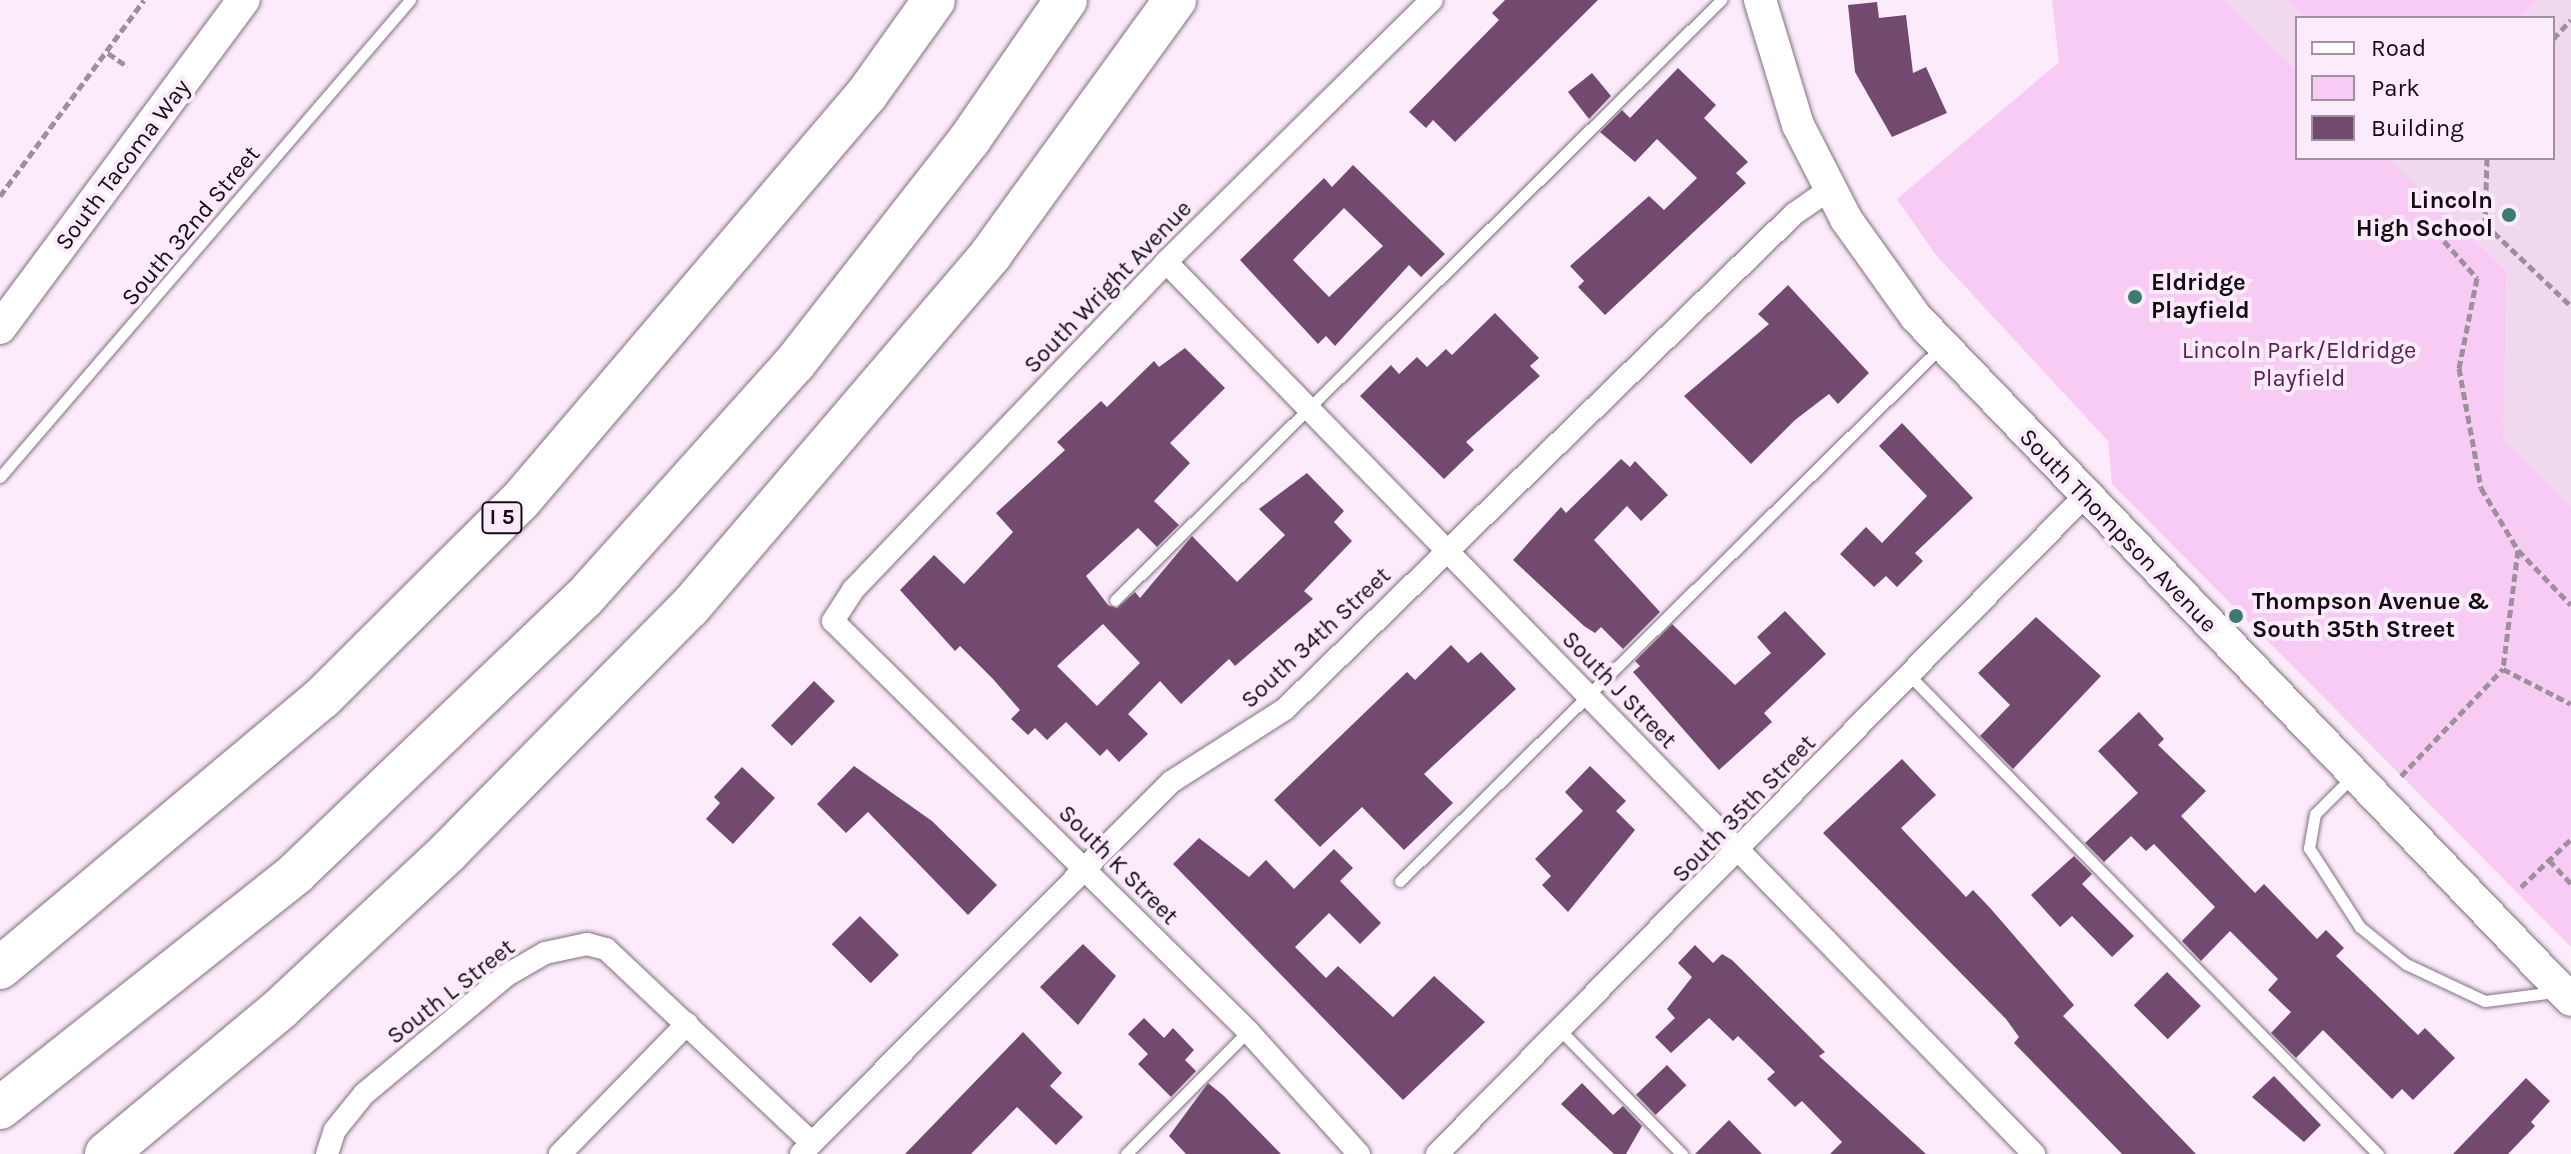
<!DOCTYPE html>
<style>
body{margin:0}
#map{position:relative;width:2571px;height:1154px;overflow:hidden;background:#fcebfb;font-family:Karla,sans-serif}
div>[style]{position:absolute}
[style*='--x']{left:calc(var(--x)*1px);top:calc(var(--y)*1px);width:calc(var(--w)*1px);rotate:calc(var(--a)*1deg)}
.built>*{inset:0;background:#f0d9ee}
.green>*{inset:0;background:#f7cbf4}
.building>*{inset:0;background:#724a70;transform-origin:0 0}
.path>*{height:5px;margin-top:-2.5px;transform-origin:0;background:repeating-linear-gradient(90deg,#9c909b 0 8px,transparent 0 12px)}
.roads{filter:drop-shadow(0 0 2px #80717e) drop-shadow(0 0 2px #80717e)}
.lane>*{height:11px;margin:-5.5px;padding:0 5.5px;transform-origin:5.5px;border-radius:5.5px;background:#fff}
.street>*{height:22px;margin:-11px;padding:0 11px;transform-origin:11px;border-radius:11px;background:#fff}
.secondary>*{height:32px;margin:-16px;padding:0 16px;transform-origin:16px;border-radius:16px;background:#fff}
.highway>*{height:42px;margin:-21px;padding:0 21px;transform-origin:21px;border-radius:21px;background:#fff}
.dots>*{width:22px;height:22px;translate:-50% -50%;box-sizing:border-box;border:4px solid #fcebfb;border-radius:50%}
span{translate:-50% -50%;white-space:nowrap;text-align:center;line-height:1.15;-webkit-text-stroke:8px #fcebfb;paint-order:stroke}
.shield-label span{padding:2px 6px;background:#fcebfb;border:2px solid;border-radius:6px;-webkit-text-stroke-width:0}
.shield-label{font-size:22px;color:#130d12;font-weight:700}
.street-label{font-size:24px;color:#130d12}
.poi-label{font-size:24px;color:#130d12;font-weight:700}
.right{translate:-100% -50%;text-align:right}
.left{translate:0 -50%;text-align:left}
.park-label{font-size:24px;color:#572256}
.legend{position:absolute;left:2295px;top:16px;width:260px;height:144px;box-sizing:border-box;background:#fcebfb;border:2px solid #9f929e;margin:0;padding:10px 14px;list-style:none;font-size:24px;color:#130d12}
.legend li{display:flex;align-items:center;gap:16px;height:40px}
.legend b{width:40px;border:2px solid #9f929e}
</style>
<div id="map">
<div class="built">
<i style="clip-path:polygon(2223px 0,2571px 0,2571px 506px,2502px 440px,2507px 271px,2388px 158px,2553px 158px,2553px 18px,2297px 18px,2297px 71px)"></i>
</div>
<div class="green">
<i style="clip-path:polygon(2052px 0,2223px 0,2297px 71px,2297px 158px,2388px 158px,2507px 271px,2503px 440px,2571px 506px,2571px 947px,2112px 484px,2108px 441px,1935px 254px,1897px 199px,2059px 62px)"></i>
<i style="clip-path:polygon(2286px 0,2537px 0,2519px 18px,2304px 18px)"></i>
</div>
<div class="building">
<i style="clip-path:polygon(1505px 0,1598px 0,1455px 142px,1433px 120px,1426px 128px,1409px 112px,1499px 20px,1492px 13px)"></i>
<i style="clip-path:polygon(1877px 2px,1879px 18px,1906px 15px,1913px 73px,1926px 67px,1947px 113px,1892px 137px,1855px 72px,1848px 5px)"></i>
<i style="clip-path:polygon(1678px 68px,1716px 105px,1704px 118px,1748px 162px,1736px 173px,1746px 183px,1605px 315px,1578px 287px,1584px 281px,1570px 266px,1649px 196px,1664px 210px,1697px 178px,1657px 139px,1635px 162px,1600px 132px,1622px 110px,1630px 118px)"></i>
<i style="clip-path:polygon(1592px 73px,1611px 96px,1589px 119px,1568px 92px)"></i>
<i style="clip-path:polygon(evenodd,1353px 165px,1445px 254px,1421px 277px,1409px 265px,1335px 346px,1326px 336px,1318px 344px,1240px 260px,1324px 178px,1332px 187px,1353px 165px,1344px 208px,1383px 246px,1329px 297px,1293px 260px,1344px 208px)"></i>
<i style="clip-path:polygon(1788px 285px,1869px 373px,1838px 404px,1829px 394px,1795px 420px,1751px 464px,1684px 396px,1769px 324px,1758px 314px)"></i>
<i style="clip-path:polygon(1495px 313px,1539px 358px,1530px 366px,1540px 376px,1466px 442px,1474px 450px,1444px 479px,1360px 396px,1391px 365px,1399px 374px,1417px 357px,1427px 367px,1446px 349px,1452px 355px)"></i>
<i style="clip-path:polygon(evenodd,1185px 348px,1225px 388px,1170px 443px,1190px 463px,1154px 501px,1179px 525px,1157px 547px,1138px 528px,1086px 576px,1108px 605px,1117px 608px,1135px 592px,1140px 598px,1192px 536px,1237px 582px,1285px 535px,1259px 509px,1307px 473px,1344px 511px,1334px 522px,1352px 541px,1304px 591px,1313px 599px,1235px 666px,1229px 659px,1181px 704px,1160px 681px,1128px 714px,1148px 734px,1119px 762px,1107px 749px,1100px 756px,1066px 722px,1047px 740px,1035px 728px,1028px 735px,1011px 719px,1020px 710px,993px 679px,960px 646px,955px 651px,900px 590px,934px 555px,964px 584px,1013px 532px,996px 513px,1065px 450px,1057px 442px,1101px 401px,1107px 407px,1154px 361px,1159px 367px,1185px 348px,1103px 624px,1140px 663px,1097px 706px,1057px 666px,1103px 624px)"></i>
<i style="clip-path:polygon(1902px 423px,1973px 498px,1915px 553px,1923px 561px,1897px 587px,1886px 576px,1874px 587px,1840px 554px,1866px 527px,1882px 543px,1927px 496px,1879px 446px)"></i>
<i style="clip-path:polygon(1621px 459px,1630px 467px,1635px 461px,1668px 495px,1641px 521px,1627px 506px,1594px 540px,1660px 612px,1623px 649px,1601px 627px,1595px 633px,1584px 626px,1513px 560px,1561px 507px,1566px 513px)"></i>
<i style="clip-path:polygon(1785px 611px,1826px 654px,1764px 713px,1772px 722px,1719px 770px,1633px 672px,1640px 666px,1635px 661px,1672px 624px,1735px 685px,1771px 653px,1757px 637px)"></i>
<i style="clip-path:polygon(2036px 617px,2101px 676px,2013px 769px,1980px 736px,2010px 705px,1978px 673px)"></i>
<i style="clip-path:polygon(1451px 645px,1468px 663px,1481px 652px,1516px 689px,1424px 774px,1453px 803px,1404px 850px,1362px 807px,1320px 847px,1274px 800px,1407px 672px,1415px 680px)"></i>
<i style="left:814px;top:681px;width:29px;height:62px;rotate:44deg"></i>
<i style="clip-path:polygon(2139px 712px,2164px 739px,2158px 745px,2206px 791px,2181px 816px,2255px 893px,2264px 884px,2317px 939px,2326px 930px,2344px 948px,2336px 956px,2418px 1035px,2425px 1028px,2455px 1058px,2413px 1100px,2402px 1089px,2392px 1099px,2323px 1030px,2296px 1058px,2271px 1033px,2291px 1012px,2268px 990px,2278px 979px,2230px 931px,2201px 961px,2182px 941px,2215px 907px,2154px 844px,2146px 851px,2131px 836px,2104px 862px,2085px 843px,2138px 793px,2098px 751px)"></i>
<i style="clip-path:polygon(1902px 759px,1936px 795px,1901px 828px,1966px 897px,1973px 890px,1991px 909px,2074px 1005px,2063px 1016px,2196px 1154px,2122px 1154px,2014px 1043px,2019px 1037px,2006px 1019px,1823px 833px)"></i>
<i style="clip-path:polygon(854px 766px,932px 821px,997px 885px,968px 915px,868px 812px,846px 833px,817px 804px)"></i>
<i style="clip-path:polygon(1590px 766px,1626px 801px,1616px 811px,1635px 830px,1568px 912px,1542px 885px,1551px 876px,1535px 859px,1583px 811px,1565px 792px)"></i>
<i style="clip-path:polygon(742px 767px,775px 798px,733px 844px,706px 819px,720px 803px,714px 797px)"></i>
<i style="clip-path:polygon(1199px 838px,1249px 877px,1266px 860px,1294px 889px,1334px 849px,1353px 868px,1340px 881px,1381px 923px,1360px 944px,1329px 913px,1295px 947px,1326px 978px,1338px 966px,1393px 1017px,1434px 976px,1485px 1022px,1403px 1100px,1173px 864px)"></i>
<i style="clip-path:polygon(2074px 856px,2092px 874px,2082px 884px,2134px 936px,2112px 957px,2072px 916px,2060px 927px,2031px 895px)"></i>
<i style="left:860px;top:916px;width:55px;height:40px;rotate:45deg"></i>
<i style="clip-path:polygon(1083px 944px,1116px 976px,1078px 1025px,1040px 987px)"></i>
<i style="clip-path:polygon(1695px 945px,1713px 963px,1722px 954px,1732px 960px,1825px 1052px,1819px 1056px,1926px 1154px,1830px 1154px,1842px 1142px,1802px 1101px,1795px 1107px,1767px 1079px,1775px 1072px,1738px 1036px,1733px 1041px,1709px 1018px,1671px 1053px,1655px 1037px,1675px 1018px,1667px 1009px,1692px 977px,1678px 963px)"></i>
<i style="left:2167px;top:972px;width:48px;height:47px;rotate:45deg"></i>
<i style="clip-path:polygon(1144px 1018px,1164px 1038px,1173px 1028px,1194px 1050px,1185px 1060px,1196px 1071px,1171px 1097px,1138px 1064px,1148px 1054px,1128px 1034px)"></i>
<i style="clip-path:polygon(1023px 1032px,1062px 1073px,1050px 1086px,1083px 1117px,1056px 1145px,1017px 1107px,971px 1154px,905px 1154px)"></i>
<i style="left:1667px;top:1065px;width:28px;height:43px;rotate:46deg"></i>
<i style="clip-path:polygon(2274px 1076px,2321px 1125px,2304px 1142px,2252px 1097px)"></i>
<i style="clip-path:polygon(2526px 1078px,2550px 1101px,2531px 1122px,2535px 1126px,2508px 1154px,2453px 1154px)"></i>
<i style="clip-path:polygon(1208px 1083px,1224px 1096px,1281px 1154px,1186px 1154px,1169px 1136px)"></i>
<i style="clip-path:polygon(1582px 1083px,1613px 1115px,1623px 1106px,1642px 1126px,1626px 1154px,1614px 1154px,1561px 1104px)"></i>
<i style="clip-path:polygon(1729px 1120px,1762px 1154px,1695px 1154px)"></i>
</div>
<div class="path">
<i style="--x:2553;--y:39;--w:26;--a:-47"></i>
<i style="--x:108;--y:53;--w:24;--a:35"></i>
<i style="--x:2487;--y:158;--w:66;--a:91.7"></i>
<i style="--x:2485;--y:224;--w:119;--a:43.6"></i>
<i style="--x:0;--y:196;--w:243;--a:-53.7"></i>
<i style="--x:2428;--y:223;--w:74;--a:48.3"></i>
<i style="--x:2477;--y:278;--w:92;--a:101.3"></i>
<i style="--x:2459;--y:368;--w:122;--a:79.6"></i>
<i style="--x:2481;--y:488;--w:72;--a:59.2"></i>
<i style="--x:2518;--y:550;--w:120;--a:97.2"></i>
<i style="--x:2503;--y:669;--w:76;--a:27.2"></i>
<i style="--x:2518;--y:550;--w:76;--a:46.1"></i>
<i style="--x:2401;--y:776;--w:148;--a:-46.4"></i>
<i style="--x:2549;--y:860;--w:33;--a:47"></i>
<i style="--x:2521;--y:887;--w:69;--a:-43.8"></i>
</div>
<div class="roads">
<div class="lane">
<i style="--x:0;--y:477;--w:629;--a:-49.32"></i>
<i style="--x:1115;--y:600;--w:853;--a:-44.71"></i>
<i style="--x:1910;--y:676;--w:669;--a:45.61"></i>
<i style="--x:2353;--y:776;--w:54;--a:135"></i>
<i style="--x:2315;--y:814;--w:35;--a:100"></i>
<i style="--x:2309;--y:848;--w:94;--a:57.2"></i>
<i style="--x:2360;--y:927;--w:59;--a:38.8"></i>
<i style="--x:2406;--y:964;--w:87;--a:25.1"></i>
<i style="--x:2485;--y:1001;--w:70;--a:-7.4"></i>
<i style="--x:1400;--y:881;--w:759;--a:-44.63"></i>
<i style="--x:1561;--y:1031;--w:173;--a:45.5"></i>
<i style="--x:1126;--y:1154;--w:173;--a:-45.2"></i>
</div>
<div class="street">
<i style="--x:1166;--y:262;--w:1245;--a:45.78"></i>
<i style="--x:327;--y:1154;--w:25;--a:-72"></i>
<i style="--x:335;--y:1130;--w:46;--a:-51.1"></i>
<i style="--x:364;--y:1094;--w:186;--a:-39.8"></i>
<i style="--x:507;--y:975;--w:44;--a:-30.1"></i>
<i style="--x:545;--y:953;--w:43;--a:-12.1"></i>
<i style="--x:587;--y:944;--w:20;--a:15"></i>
<i style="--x:606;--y:949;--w:283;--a:43.3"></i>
<i style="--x:560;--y:1154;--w:182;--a:-45.7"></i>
<i style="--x:801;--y:1154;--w:525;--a:-45.15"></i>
<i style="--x:1171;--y:782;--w:135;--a:-32.6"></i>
<i style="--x:1285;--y:709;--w:710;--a:-44.2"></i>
<i style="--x:1794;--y:214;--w:44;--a:-34.8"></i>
<i style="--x:1359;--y:1154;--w:166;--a:-132.1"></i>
<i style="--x:1248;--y:1031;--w:583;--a:-135.35"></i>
<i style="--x:833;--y:621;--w:37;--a:-57"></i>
<i style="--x:853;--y:590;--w:453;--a:-46.3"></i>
<i style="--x:1166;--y:262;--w:373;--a:-44.6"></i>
<i style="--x:1437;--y:1154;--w:922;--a:-45.44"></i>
</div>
<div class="secondary">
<i style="--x:1760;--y:0;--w:131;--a:73.1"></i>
<i style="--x:1798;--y:125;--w:106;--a:62.9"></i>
<i style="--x:1846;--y:219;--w:120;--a:54.5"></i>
<i style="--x:1916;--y:317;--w:946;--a:46.2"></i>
<i style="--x:0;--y:328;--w:409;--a:-53.4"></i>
</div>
<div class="highway">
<i style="--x:0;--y:968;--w:420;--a:-40"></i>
<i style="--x:322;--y:698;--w:279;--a:-44.9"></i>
<i style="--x:520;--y:501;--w:535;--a:-49.55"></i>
<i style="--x:867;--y:94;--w:115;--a:-54.5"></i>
<i style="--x:0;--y:1108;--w:378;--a:-38.4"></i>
<i style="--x:296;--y:873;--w:398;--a:-43.7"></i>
<i style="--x:584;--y:598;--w:316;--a:-48.1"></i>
<i style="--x:795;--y:363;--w:284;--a:-52"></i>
<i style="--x:970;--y:139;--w:169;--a:-55.4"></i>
<i style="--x:106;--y:1154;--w:228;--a:-39.8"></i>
<i style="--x:281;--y:1008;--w:229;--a:-43"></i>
<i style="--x:448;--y:852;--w:344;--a:-45.4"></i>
<i style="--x:690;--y:607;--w:464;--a:-49.5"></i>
<i style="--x:991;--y:254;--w:314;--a:-54.1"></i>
</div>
</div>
<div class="dots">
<i style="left:2509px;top:215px;background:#3a7d70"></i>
<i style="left:2135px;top:297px;background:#3a7d70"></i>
<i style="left:2236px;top:616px;background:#3a7d70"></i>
</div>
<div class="shield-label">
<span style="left:502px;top:518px">I 5</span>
</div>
<div class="street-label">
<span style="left:123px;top:165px;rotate:-53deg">South Tacoma Way</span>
<span style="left:191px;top:226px;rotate:-50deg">South 32nd Street</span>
<span style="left:1108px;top:287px;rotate:-46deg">South Wright Avenue</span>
<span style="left:2118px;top:531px;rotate:46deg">South Thompson Avenue</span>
<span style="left:1316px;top:638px;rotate:-43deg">South 34th Street</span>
<span style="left:1619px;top:690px;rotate:46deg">South J Street</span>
<span style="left:1744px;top:809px;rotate:-46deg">South 35th Street</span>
<span style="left:1118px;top:865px;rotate:45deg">South K Street</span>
<span style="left:451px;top:992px;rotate:-38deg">South L Street</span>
</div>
<div class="poi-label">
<span class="right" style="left:2493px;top:215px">Lincoln<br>High School</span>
<span class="left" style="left:2151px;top:297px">Eldridge<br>Playfield</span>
<span class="left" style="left:2252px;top:616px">Thompson Avenue &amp;<br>South 35th Street</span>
</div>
<div class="park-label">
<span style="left:2299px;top:365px">Lincoln Park/Eldridge<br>Playfield</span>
</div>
<ul class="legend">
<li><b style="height:10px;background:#fff"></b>Road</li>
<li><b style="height:22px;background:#f7cbf4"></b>Park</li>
<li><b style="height:22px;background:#724a70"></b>Building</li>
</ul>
</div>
